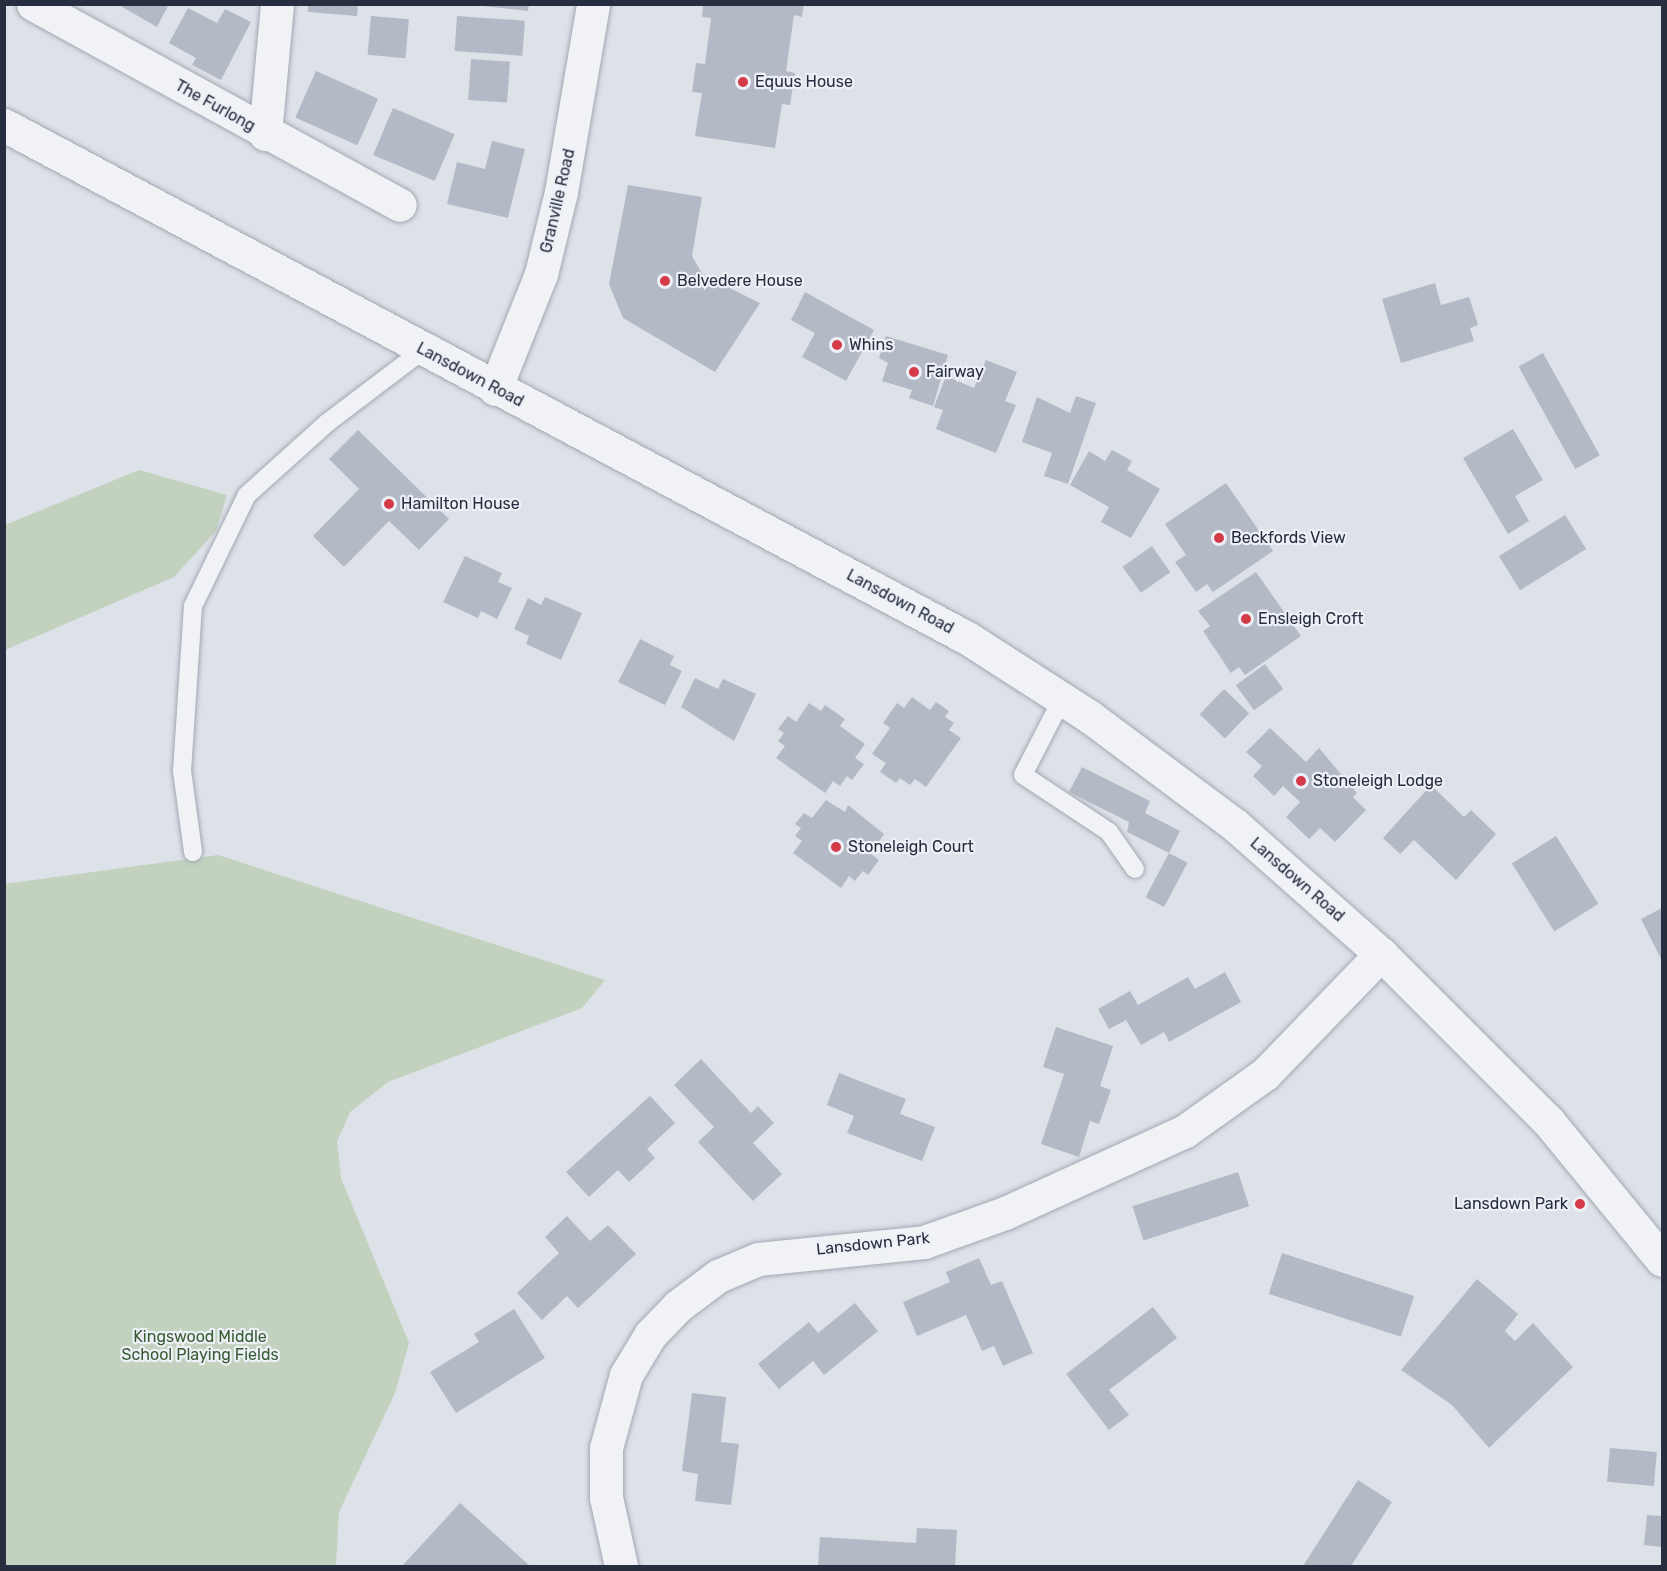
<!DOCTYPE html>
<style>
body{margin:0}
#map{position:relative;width:1667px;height:1571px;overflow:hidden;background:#dde1e8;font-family:Rubik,sans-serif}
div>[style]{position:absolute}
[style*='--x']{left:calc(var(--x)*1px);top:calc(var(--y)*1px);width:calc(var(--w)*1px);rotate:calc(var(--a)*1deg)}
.green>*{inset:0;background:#c2d2be}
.building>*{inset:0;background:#b4bac5;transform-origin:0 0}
.roads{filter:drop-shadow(0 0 2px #a2a8b2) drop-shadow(0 0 2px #a2a8b2)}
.service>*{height:18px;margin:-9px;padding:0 9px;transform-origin:9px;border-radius:9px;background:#f0f2f6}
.minor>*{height:33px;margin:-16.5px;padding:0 16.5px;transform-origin:16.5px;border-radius:16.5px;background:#f0f2f6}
.tertiary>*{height:33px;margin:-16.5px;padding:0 16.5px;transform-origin:16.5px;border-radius:16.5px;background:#f0f2f6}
.dots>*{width:16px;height:16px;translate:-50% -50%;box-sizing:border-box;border:3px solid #edf0f6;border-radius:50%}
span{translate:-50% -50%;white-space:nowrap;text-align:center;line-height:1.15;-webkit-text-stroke:4.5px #edf0f6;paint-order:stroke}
.poi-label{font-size:16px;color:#262e3f}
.left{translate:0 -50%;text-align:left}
.right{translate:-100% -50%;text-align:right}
.street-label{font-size:16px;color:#262e3f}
.park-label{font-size:16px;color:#385c32}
.frame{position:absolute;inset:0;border:6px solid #262e3f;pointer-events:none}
</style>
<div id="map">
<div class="green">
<i style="clip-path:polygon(139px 470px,227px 495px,216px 531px,174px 577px,5px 650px,5px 525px)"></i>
<i style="clip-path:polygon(218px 855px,605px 980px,582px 1008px,388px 1082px,350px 1112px,337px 1142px,341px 1178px,409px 1343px,395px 1393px,339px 1512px,336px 1566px,5px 1566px,4px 884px)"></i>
</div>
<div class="building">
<i style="clip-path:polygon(117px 4px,169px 4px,157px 27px)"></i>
<i style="clip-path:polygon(308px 4px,358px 4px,357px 16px,308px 12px)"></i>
<i style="clip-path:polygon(483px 4px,529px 4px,528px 11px,483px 6px)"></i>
<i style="clip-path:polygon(703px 4px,804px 4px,802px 17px,794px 15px,786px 71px,795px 73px,790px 105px,782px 104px,775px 148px,695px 136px,702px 93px,692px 92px,696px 63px,705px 64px,711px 18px,702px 17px)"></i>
<i style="clip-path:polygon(188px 8px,217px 23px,225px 9px,251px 22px,221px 80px,192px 65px,196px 58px,169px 43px)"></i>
<i style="left:371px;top:16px;width:38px;height:39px;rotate:5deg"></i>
<i style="left:457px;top:16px;width:68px;height:35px;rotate:4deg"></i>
<i style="left:471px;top:59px;width:39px;height:41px;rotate:4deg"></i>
<i style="left:316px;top:71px;width:68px;height:51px;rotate:24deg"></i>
<i style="left:393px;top:108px;width:67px;height:51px;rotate:23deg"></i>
<i style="clip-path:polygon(492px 141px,525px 149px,508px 218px,447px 204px,457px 162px,485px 169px)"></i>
<i style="clip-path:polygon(628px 185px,702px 197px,692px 256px,703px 275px,760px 303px,715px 372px,623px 318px,609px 284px)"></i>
<i style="clip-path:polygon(1435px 283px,1441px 305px,1469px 297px,1478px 325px,1470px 328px,1474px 341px,1401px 363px,1382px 299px)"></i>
<i style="clip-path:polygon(805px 292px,874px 330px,846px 381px,802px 357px,815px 333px,791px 320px)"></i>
<i style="clip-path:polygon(886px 336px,948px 355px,933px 406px,909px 398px,912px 390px,882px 381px,888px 363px,879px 358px)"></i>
<i style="left:1543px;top:353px;width:117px;height:28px;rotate:61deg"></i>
<i style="clip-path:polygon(986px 360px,1017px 372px,1005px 401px,1016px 405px,996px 453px,936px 429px,943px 410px,934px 407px,946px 376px,974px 388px)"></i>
<i style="clip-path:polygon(1076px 396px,1096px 403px,1068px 484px,1044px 476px,1052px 453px,1022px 442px,1037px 397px,1070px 413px)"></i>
<i style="clip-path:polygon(1513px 429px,1543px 480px,1515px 496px,1529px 521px,1508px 534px,1463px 458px)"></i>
<i style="clip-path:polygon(358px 430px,449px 519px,419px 550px,389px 521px,344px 567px,313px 536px,359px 489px,329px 459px)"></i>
<i style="clip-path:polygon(1112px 450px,1132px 461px,1127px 470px,1160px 489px,1131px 538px,1101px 522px,1109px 507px,1070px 485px,1089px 451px,1105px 461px)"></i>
<i style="clip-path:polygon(1226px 483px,1273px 551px,1213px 592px,1207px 584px,1196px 592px,1175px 562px,1186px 555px,1165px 524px)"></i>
<i style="left:1565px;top:515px;width:40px;height:78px;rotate:58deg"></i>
<i style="left:1152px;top:546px;width:32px;height:36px;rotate:55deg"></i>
<i style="clip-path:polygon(465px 556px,502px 573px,498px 582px,512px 588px,497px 619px,481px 611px,478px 618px,443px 602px)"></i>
<i style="clip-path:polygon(1256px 572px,1301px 636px,1245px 675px,1239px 667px,1231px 673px,1203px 631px,1210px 626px,1198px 611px)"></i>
<i style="clip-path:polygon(545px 597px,582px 613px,561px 660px,526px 644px,529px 636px,514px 629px,528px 598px,541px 605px)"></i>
<i style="clip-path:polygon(640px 639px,674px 656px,670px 665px,682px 671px,665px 705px,618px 682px)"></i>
<i style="left:1265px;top:664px;width:31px;height:36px;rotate:54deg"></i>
<i style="clip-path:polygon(695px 678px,718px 689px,723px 679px,756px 694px,734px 741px,681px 707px)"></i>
<i style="left:1224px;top:689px;width:35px;height:35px;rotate:44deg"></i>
<i style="clip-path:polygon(912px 697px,930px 710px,936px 702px,949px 711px,945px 717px,954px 723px,949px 730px,961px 738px,926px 787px,915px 779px,910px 785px,900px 778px,896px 783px,880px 772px,886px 763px,872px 754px,890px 728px,883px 723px,897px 703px,904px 708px)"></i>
<i style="clip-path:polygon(809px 703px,821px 711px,825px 705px,845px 719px,840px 726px,865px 744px,855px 758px,864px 764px,852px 780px,847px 776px,840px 786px,833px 781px,825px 793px,776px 758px,785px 746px,778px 741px,784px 733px,778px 729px,788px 716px,796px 722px)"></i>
<i style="clip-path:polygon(1270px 728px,1306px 762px,1319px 748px,1357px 793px,1353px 797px,1366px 810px,1335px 842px,1320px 828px,1309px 839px,1286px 817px,1300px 802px,1283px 786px,1274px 796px,1253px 776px,1262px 766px,1246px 752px)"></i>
<i style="clip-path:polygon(1082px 767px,1150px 801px,1145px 813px,1180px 831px,1169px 853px,1127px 832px,1129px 822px,1069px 792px)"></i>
<i style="clip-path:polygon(1431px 785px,1464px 817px,1471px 810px,1496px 834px,1456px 880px,1414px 840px,1400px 854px,1383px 838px)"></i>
<i style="clip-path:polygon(826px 800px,845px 812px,848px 805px,884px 834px,871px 854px,879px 860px,868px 875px,863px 871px,855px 881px,849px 876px,841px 888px,793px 853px,802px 841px,795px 836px,801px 828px,795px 824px,804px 813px,812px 818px)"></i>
<i style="left:1556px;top:836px;width:80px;height:52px;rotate:58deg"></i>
<i style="left:1169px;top:853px;width:21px;height:50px;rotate:28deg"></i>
<i style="clip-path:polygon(1662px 908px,1662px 961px,1641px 919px)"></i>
<i style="clip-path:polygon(1225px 972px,1241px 1002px,1169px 1042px,1164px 1032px,1141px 1045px,1126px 1020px,1109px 1029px,1098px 1009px,1130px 991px,1138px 1005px,1188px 977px,1195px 989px)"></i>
<i style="clip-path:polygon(1056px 1027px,1113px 1046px,1100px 1086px,1111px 1090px,1099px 1124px,1090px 1121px,1079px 1157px,1041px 1144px,1064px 1074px,1043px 1067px)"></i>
<i style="clip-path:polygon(701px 1059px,751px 1113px,758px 1106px,774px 1123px,753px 1143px,782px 1174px,753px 1201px,698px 1142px,714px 1127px,674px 1085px)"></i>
<i style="clip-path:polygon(839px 1073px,906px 1099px,900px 1114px,935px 1127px,922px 1161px,847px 1133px,854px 1116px,827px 1105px)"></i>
<i style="clip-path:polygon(650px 1096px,675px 1123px,647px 1149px,655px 1158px,629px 1182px,618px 1170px,589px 1197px,566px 1172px)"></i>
<i style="left:1238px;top:1172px;width:36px;height:111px;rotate:72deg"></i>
<i style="clip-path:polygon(567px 1216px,590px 1241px,608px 1225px,636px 1254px,578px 1308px,567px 1296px,542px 1320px,517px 1293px,559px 1253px,545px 1237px)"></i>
<i style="left:1282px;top:1253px;width:139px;height:43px;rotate:18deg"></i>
<i style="clip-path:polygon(979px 1258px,991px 1285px,1002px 1281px,1033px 1353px,1003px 1366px,994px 1346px,982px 1351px,966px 1315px,917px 1336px,903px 1302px,950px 1282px,946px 1272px)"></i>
<i style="clip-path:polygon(1477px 1279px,1518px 1314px,1505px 1331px,1515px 1341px,1533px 1323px,1573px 1367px,1489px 1448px,1452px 1405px,1401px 1370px)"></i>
<i style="clip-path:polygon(855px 1303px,878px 1331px,824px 1375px,813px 1361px,779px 1389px,758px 1364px,809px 1322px,818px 1333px)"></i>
<i style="clip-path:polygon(1153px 1307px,1177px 1338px,1109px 1390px,1129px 1415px,1109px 1430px,1066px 1374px)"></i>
<i style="clip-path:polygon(514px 1309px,545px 1358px,456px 1413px,430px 1372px,479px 1342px,474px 1334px)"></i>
<i style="clip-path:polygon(692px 1393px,726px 1397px,721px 1442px,739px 1444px,731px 1505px,695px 1501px,698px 1474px,682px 1471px)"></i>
<i style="left:1610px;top:1448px;width:47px;height:34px;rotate:5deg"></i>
<i style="clip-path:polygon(1358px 1480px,1392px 1502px,1351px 1566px,1303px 1566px)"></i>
<i style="clip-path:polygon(460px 1503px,530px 1566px,402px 1566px)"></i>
<i style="clip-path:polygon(1647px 1515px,1662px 1516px,1662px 1547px,1644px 1545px)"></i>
<i style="clip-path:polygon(917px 1528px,957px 1530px,955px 1566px,818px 1566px,820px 1537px,916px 1543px)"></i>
</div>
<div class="roads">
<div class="service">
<i style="--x:1062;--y:699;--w:85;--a:117.2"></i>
<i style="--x:1023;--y:775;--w:103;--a:33.5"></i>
<i style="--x:1109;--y:832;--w:45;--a:54.9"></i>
<i style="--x:193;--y:852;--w:82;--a:-97.7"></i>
<i style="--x:182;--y:771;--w:165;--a:-86.2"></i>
<i style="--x:193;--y:606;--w:123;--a:-64.1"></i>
<i style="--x:247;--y:495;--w:108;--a:-42"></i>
<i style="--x:327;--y:423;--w:121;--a:-37.2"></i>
</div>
<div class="minor">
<i style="--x:33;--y:4;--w:418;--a:28.7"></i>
<i style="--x:265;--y:134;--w:131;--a:-84.7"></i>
<i style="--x:495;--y:389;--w:124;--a:-68.2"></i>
<i style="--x:541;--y:274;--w:84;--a:-76.3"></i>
<i style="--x:561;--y:192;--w:191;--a:-80.3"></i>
<i style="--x:621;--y:1566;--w:71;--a:-102.3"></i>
<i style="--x:606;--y:1497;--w:49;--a:-90"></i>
<i style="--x:606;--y:1448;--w:76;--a:-74.7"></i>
<i style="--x:626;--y:1375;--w:47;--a:-59"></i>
<i style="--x:650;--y:1335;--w:40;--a:-46"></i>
<i style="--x:678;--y:1306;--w:50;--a:-36.9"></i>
<i style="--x:718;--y:1276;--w:43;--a:-23"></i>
<i style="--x:758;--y:1259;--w:167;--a:-5.8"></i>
<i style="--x:924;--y:1242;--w:86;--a:-19.7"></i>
<i style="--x:1005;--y:1213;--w:198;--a:-24.5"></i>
<i style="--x:1185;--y:1131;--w:98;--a:-35.5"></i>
<i style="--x:1265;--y:1074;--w:167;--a:-46"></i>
</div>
<div class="tertiary">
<i style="--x:4;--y:125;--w:1093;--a:28.04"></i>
<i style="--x:969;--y:639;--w:144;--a:32.8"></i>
<i style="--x:1090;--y:717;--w:181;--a:36.7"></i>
<i style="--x:1235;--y:825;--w:195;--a:41.5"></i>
<i style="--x:1381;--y:954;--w:238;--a:45"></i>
<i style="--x:1549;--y:1122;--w:178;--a:50.7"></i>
</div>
</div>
<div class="dots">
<i style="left:743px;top:82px;background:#d53a49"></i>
<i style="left:665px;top:281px;background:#d53a49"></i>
<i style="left:837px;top:345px;background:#d53a49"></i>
<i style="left:914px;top:372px;background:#d53a49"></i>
<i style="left:389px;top:504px;background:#d53a49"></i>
<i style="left:1219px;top:538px;background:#d53a49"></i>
<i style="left:1246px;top:619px;background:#d53a49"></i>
<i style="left:1301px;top:781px;background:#d53a49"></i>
<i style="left:836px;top:847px;background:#d53a49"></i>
<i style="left:1580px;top:1204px;background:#d53a49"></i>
</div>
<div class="poi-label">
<span class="left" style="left:755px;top:82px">Equus House</span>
<span class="left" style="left:677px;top:281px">Belvedere House</span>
<span class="left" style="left:849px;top:345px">Whins</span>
<span class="left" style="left:926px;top:372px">Fairway</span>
<span class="left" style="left:401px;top:504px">Hamilton House</span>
<span class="left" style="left:1231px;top:538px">Beckfords View</span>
<span class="left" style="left:1258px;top:619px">Ensleigh Croft</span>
<span class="left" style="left:1313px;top:781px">Stoneleigh Lodge</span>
<span class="left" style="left:848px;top:847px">Stoneleigh Court</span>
<span class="right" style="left:1568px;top:1204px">Lansdown Park</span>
</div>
<div class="street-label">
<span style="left:215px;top:106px;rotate:29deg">The Furlong</span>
<span style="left:558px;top:201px;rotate:-77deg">Granville Road</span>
<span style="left:470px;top:375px;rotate:28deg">Lansdown Road</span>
<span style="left:900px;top:602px;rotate:28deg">Lansdown Road</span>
<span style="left:1297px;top:880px;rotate:41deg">Lansdown Road</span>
<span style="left:873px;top:1244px;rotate:-6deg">Lansdown Park</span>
</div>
<div class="park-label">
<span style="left:200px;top:1346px">Kingswood Middle<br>School Playing Fields</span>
</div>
<div class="frame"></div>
</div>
